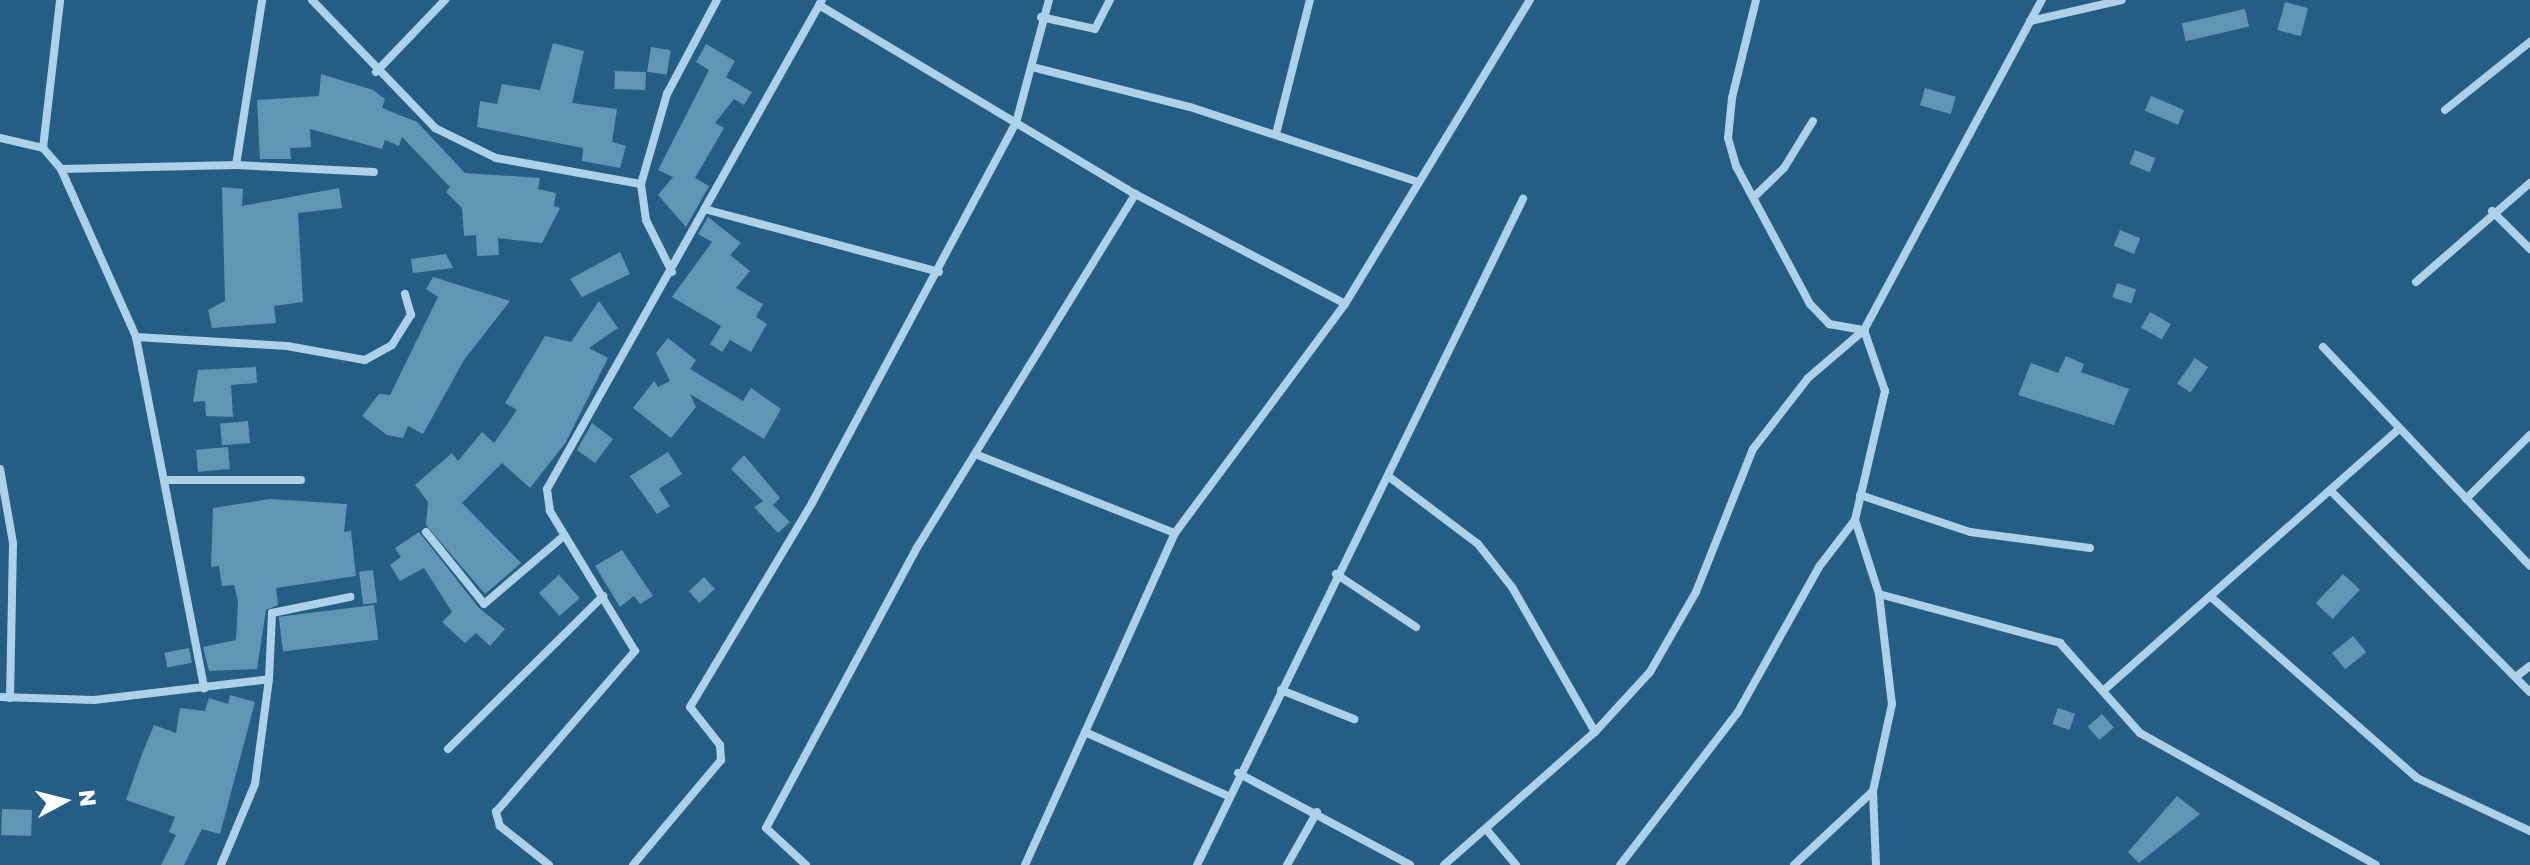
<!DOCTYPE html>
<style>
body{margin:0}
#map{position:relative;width:2530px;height:865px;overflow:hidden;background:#245e84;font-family:"Golos Text",sans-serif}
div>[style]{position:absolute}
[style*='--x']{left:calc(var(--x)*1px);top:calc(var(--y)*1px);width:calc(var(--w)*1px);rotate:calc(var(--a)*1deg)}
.building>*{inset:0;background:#6195b5;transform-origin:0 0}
.street>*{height:8px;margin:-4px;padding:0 4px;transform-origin:4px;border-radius:4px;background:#add1e8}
span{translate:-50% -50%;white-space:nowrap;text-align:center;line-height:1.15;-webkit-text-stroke:8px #245e84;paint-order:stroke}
.north{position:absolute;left:24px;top:761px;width:80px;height:80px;-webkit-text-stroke:6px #245e84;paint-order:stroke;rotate:83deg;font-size:22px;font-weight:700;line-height:32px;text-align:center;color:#fff}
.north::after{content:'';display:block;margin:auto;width:28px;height:36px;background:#fff;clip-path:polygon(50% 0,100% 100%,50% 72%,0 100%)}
</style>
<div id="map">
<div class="building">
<i style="left:2285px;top:2px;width:24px;height:29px;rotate:15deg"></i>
<i style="left:2245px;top:9px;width:18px;height:65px;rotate:77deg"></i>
<i style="clip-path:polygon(553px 43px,584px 51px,572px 103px,617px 109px,612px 142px,626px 146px,620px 168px,582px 161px,583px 148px,477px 127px,480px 101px,497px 104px,502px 84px,540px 90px)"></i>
<i style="clip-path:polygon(706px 44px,735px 61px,726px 77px,752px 92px,744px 105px,734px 99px,715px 123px,724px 128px,695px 178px,709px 186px,686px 227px,658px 195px,673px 177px,658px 170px,709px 70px,696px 62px)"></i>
<i style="left:651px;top:47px;width:20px;height:25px;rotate:9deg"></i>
<i style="left:615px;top:71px;width:31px;height:18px;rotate:2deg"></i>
<i style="clip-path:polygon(321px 74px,373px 90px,385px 99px,382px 108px,417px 122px,465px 173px,540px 178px,538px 189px,556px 193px,554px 206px,560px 208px,542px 243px,498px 238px,499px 255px,477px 256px,476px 235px,464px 236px,462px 208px,446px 192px,450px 187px,402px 137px,399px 146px,385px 140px,382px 149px,310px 129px,311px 147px,290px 148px,291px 159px,260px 159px,257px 100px,319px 96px)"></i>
<i style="left:1925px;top:88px;width:32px;height:18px;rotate:16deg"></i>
<i style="left:2151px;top:96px;width:36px;height:16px;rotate:23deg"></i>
<i style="left:2135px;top:150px;width:22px;height:15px;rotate:22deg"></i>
<i style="clip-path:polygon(222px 187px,243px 189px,242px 206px,339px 188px,342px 208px,298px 213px,303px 302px,274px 306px,276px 323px,212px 328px,208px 310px,225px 301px)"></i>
<i style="clip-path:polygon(708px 217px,741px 243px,730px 255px,750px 271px,736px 288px,763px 304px,756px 317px,767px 324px,751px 352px,730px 340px,722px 352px,710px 344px,721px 326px,672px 297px,712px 242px,698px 234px)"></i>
<i style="left:2120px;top:230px;width:22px;height:17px;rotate:22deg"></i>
<i style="clip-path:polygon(620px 252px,630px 274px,582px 297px,570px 279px)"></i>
<i style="clip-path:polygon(446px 254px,453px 268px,413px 273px,411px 259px)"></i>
<i style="clip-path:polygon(433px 277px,510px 301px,464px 360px,423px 434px,408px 426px,403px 438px,387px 435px,362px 416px,379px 394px,390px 395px,438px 297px,426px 289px)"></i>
<i style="left:2117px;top:283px;width:20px;height:15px;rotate:18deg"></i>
<i style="clip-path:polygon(599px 301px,618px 328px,589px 348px,608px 358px,566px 442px,530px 488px,502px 463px,462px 503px,521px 563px,485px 594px,426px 525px,428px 502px,415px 485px,452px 453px,458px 461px,482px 432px,494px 443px,517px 410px,505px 403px,545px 336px,571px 342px)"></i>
<i style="left:2150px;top:312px;width:24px;height:18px;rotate:30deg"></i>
<i style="clip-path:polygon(668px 338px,696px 360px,690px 369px,743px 401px,751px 388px,781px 409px,764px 439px,690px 394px,696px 407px,671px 438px,633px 408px,654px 381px,658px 387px,670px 381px,656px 353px)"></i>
<i style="clip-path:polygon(2066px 356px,2084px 364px,2081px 372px,2129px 389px,2114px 425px,2018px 395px,2031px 363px,2058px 373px)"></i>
<i style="left:2195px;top:358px;width:16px;height:31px;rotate:35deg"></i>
<i style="clip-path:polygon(256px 367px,257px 383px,231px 385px,233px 417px,206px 416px,205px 401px,193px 402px,198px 370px)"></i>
<i style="left:248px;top:421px;width:22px;height:28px;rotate:85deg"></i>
<i style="clip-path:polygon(592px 423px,613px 439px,595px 463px,577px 450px)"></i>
<i style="left:228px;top:447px;width:22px;height:32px;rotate:85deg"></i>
<i style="clip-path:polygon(668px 452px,682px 474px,659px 489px,670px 506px,657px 514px,630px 476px)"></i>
<i style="clip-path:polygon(744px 455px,780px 498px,773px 505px,790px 522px,778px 533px,754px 507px,763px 501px,731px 469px)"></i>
<i style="clip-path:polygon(270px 499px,347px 504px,344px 532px,351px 531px,356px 576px,276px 588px,278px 605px,266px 610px,257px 669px,209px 671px,203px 647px,236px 640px,238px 602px,234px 585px,222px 586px,219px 566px,211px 567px,213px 508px)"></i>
<i style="clip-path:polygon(419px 532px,479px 608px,505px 629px,490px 646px,476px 633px,465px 643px,442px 622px,452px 612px,424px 568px,400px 581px,390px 565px,401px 557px,395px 548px)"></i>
<i style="clip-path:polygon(622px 550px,653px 596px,640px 604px,634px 596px,620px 607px,595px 566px)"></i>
<i style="left:373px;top:570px;width:33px;height:14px;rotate:83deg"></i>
<i style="left:2343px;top:574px;width:23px;height:40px;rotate:43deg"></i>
<i style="left:559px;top:575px;width:31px;height:27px;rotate:48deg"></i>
<i style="left:704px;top:577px;width:16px;height:21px;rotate:47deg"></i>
<i style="left:374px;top:605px;width:35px;height:96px;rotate:83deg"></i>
<i style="left:2353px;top:636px;width:21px;height:27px;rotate:51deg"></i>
<i style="left:189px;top:648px;width:15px;height:25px;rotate:79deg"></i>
<i style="clip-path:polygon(230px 695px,255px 702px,220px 834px,202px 829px,184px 865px,161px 865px,176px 835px,169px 832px,175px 817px,126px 800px,142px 754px,154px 725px,176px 733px,180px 708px,205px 711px,209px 698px,228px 704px)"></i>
<i style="left:2058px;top:708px;width:18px;height:17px;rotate:19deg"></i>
<i style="left:2102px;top:714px;width:18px;height:19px;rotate:49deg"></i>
<i style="clip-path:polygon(2177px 796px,2200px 814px,2139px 863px,2128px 852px)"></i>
<i style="left:2px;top:809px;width:30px;height:26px;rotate:2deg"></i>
</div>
<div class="street">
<i style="--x:312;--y:0;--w:178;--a:46.1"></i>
<i style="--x:435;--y:128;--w:68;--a:26.2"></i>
<i style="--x:496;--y:158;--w:147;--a:10.2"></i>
<i style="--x:1756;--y:0;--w:101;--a:103.8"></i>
<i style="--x:1732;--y:98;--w:40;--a:95.7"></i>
<i style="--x:1728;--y:138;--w:29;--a:74"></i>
<i style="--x:1736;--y:166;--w:157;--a:61.8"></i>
<i style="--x:1810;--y:304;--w:28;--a:46"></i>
<i style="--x:1829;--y:324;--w:36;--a:10"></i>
<i style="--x:1864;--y:330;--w:375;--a:-61.7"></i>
<i style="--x:819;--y:5;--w:368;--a:30.9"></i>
<i style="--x:1135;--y:194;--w:237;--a:27.6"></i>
<i style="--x:1041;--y:17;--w:55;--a:12.5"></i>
<i style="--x:1095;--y:29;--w:33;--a:-63"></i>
<i style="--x:2030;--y:21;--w:94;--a:-12.9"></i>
<i style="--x:1036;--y:68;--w:159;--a:14.2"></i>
<i style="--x:1190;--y:107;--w:240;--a:18.2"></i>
<i style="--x:376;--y:72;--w:100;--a:-46.2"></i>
<i style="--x:2445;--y:110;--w:109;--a:-38.7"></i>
<i style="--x:1276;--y:134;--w:138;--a:-75.8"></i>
<i style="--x:0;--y:138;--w:44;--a:13.1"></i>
<i style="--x:43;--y:148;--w:28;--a:49"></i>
<i style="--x:61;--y:169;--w:184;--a:65.9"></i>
<i style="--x:136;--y:337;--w:358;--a:79"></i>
<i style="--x:43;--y:148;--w:149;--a:-83.4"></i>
<i style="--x:236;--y:165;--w:138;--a:2.9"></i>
<i style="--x:61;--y:169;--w:175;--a:-1.3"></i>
<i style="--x:236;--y:165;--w:167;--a:-81"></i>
<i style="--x:1755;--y:196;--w:40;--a:-44"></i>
<i style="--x:1784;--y:168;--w:55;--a:-58.3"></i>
<i style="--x:708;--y:210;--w:239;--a:15"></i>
<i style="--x:2492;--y:211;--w:54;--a:45"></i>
<i style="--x:672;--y:272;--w:58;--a:-116.6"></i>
<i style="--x:646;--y:220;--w:36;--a:-98"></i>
<i style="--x:641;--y:184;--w:94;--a:-73.9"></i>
<i style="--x:667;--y:94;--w:106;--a:-62"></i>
<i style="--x:2416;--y:282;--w:151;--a:-41"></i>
<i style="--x:136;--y:337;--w:151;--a:3.4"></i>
<i style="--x:287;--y:346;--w:79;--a:10.2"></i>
<i style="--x:365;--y:360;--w:31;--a:-29"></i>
<i style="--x:392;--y:345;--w:36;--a:-58"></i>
<i style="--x:411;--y:315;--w:22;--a:-106"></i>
<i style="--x:2323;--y:347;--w:301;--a:46.6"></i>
<i style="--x:975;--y:454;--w:215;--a:21.6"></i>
<i style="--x:0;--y:469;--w:75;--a:80"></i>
<i style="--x:13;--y:543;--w:155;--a:91.1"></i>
<i style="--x:1388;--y:476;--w:113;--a:37.1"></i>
<i style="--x:1478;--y:544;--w:55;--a:51.7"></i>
<i style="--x:1512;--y:587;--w:167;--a:60.2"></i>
<i style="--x:169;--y:480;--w:132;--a:0"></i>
<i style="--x:2330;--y:490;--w:284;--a:45.3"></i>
<i style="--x:1860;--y:495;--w:116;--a:18.6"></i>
<i style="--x:1970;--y:532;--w:121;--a:7.6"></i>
<i style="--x:2466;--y:499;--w:91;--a:-45"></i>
<i style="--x:1855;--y:520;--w:78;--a:72"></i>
<i style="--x:1879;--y:594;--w:111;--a:83.3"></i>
<i style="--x:1892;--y:704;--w:89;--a:102.3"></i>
<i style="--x:1873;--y:791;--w:74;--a:87.7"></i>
<i style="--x:426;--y:532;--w:92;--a:51.1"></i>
<i style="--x:484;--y:604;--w:106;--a:-40.4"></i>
<i style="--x:1336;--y:574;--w:96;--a:33.5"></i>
<i style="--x:1879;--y:594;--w:188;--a:15.1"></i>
<i style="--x:2060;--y:643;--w:120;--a:48.4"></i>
<i style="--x:2140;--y:733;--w:270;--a:29.2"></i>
<i style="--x:2211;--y:597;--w:274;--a:41.3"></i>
<i style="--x:2417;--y:778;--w:125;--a:25.1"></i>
<i style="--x:2517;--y:676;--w:16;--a:-38"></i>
<i style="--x:269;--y:679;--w:66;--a:-87.4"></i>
<i style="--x:272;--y:613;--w:80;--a:-11.6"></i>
<i style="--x:1281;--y:690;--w:79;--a:21.7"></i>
<i style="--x:2104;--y:690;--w:390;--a:-41.5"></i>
<i style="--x:0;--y:697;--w:94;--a:1.8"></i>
<i style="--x:94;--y:700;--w:176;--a:-6.8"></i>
<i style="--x:269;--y:679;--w:106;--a:97.6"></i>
<i style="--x:255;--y:784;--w:88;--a:112.8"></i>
<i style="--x:1085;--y:732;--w:157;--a:24.1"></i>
<i style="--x:448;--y:749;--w:218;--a:-44.6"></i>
<i style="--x:1238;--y:773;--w:195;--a:28.1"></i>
<i style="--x:1486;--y:829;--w:47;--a:50.2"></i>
<i style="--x:549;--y:865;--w:63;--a:-141.5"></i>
<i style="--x:500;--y:826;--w:15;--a:-106"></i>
<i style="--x:496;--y:812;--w:213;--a:-49.2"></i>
<i style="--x:635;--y:651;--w:164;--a:-121.3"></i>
<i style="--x:550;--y:511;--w:22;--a:-98"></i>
<i style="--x:547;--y:489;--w:561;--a:-60.65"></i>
<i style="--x:633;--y:865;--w:137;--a:-50"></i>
<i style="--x:721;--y:760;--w:15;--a:-94"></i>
<i style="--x:720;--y:745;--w:48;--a:-128.3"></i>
<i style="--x:690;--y:707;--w:238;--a:-59.1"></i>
<i style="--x:812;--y:503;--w:431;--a:-61.8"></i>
<i style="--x:1016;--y:123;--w:127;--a:-75"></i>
<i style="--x:806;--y:865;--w:54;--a:-137.2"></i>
<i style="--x:766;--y:828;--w:320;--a:-61.7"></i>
<i style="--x:918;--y:546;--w:414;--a:-58.3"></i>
<i style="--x:1025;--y:865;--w:364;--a:-65.7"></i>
<i style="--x:1175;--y:533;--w:285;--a:-53.4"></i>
<i style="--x:1345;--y:304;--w:356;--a:-58.7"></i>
<i style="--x:1197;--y:865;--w:742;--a:-63.92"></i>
<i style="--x:1287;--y:865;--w:61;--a:-60.5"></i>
<i style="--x:1444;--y:865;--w:201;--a:-41.4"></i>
<i style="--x:1595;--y:732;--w:81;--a:-47.5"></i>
<i style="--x:1650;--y:672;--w:92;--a:-60.1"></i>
<i style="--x:1696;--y:592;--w:154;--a:-68.3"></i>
<i style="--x:1753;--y:449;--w:90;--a:-52.2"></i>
<i style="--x:1808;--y:378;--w:74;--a:-40.6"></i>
<i style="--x:1864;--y:330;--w:65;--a:71"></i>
<i style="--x:1885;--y:391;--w:132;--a:103.1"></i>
<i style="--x:1855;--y:520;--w:59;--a:127.5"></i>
<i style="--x:1819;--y:567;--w:166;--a:119.2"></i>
<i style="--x:1738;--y:712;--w:193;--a:127.6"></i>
<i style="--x:1794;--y:865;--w:108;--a:-43.1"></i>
</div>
<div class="north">N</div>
</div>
